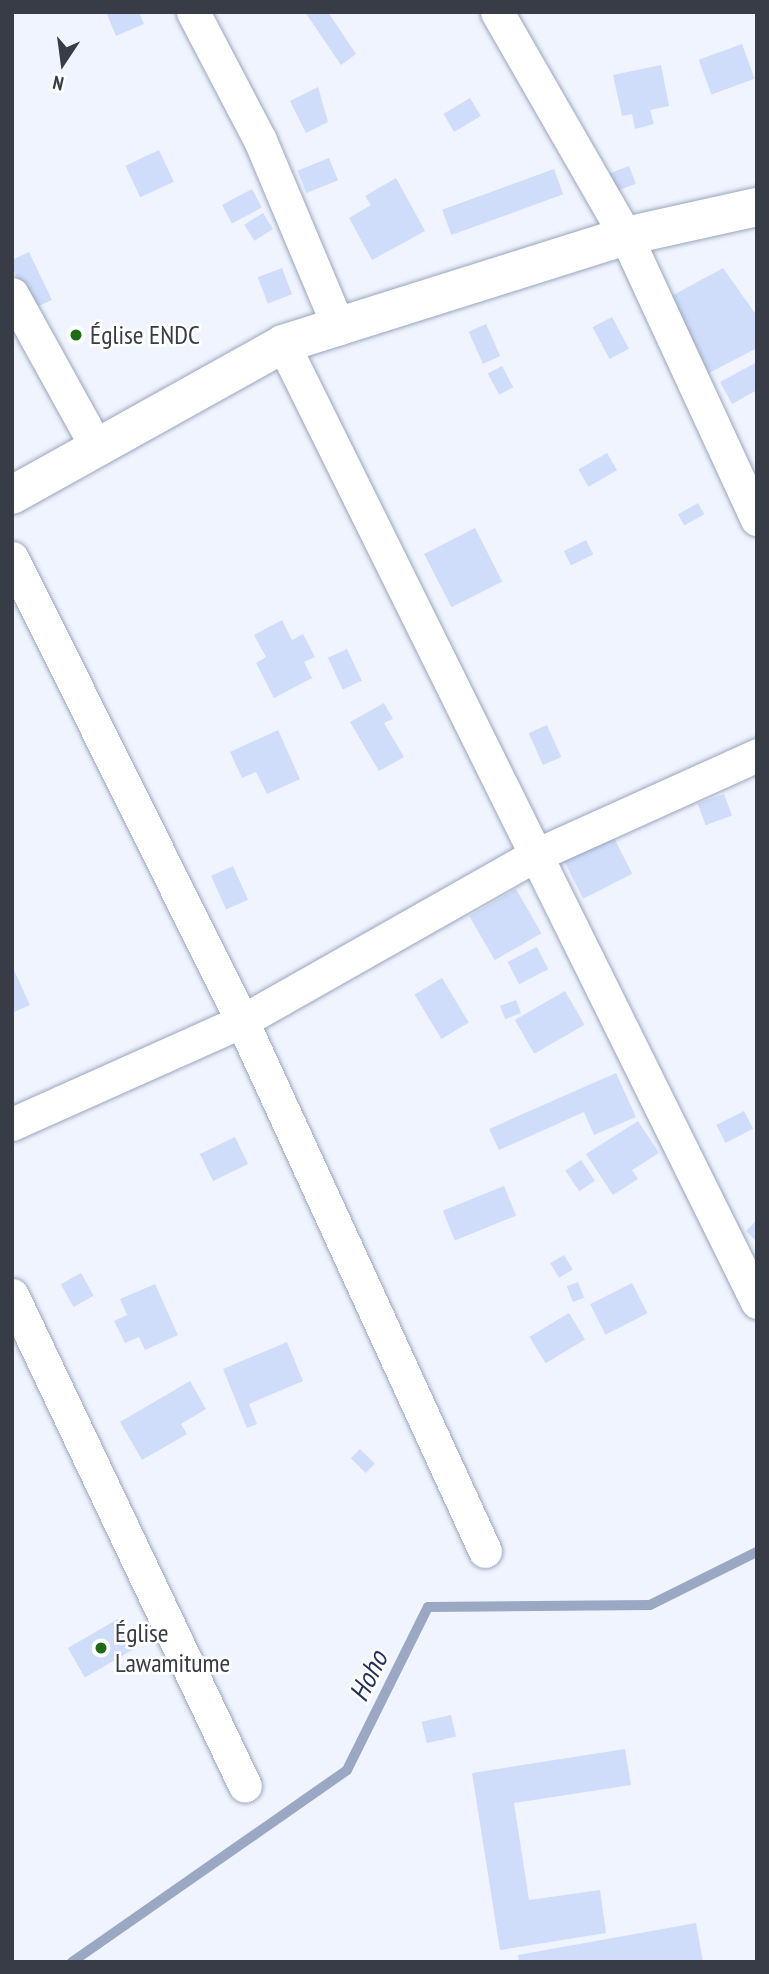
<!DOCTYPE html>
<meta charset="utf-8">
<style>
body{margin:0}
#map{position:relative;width:769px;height:1974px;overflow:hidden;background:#eff4fe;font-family:"PT Sans Narrow",sans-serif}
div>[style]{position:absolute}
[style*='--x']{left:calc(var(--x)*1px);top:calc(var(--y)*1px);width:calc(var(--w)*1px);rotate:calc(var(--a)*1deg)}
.stream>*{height:10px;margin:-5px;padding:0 5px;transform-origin:5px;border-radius:5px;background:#9ba8c4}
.building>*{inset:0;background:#cfddfa;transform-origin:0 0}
.roads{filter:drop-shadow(0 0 2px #9aa5bc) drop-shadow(0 0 2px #9aa5bc)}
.minor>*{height:33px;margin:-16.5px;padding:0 16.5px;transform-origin:16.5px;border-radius:16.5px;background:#fff}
.tertiary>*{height:38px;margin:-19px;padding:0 19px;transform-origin:19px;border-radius:19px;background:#fff}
.dots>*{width:19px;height:19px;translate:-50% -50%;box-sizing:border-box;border:4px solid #fff;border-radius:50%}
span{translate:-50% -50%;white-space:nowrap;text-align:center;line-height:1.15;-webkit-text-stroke:5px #fff;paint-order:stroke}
.poi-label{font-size:26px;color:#383c46}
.left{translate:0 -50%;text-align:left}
.water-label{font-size:28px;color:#22325a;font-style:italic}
.frame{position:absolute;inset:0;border:14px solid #383c46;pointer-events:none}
.north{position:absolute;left:28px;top:28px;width:70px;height:70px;-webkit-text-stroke:5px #fff;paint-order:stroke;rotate:193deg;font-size:19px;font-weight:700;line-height:28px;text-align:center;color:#383c46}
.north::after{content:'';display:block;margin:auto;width:24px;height:32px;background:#383c46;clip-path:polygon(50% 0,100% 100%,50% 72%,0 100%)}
</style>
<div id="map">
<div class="stream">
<i style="--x:72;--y:1962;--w:335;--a:-34.9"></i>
<i style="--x:347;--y:1770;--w:182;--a:-63.6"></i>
<i style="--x:428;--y:1607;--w:222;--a:-0.5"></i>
<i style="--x:650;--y:1605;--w:119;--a:-26.4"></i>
</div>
<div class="building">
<i style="clip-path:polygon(106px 12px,139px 12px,144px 24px,116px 36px)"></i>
<i style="clip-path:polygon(305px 12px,328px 12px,356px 54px,341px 65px)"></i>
<i style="left:742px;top:44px;width:37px;height:46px;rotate:70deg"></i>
<i style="clip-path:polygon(661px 65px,669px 106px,650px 110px,654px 124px,635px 129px,632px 114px,622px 116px,613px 75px)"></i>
<i style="clip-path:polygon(318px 87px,328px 122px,306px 133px,290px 101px)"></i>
<i style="left:470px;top:98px;width:21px;height:31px;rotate:59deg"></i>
<i style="left:159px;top:150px;width:35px;height:37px;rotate:65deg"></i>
<i style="left:329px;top:158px;width:24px;height:34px;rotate:68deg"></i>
<i style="left:629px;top:166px;width:19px;height:24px;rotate:69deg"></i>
<i style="left:554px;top:169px;width:27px;height:119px;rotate:70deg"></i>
<i style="clip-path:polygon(396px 178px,425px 231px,372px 260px,349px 218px,371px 205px,365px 196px)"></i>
<i style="left:252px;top:189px;width:21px;height:34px;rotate:62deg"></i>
<i style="left:263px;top:213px;width:19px;height:22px;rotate:58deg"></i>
<i style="clip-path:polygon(29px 252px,52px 300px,32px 309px,12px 267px,12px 260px)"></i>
<i style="left:282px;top:268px;width:28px;height:26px;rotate:69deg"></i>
<i style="clip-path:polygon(723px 268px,757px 316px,757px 348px,709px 373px,668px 298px)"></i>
<i style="left:612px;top:317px;width:36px;height:22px;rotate:62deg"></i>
<i style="left:486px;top:324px;width:35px;height:19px;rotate:66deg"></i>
<i style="clip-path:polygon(757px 362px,757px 390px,732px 404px,720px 382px)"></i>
<i style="left:502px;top:366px;width:24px;height:16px;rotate:62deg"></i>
<i style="left:607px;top:453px;width:20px;height:33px;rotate:60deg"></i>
<i style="left:698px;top:503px;width:13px;height:23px;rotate:61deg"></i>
<i style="left:475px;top:528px;width:60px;height:57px;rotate:63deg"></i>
<i style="left:586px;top:540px;width:16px;height:25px;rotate:63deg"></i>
<i style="clip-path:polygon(282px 620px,292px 640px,303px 634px,315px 657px,304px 662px,312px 678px,274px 698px,256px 663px,266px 657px,254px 635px)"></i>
<i style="left:347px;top:649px;width:35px;height:21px;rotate:65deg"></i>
<i style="clip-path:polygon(384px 703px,393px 719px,384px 723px,404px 757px,379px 771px,350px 722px)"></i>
<i style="left:547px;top:725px;width:35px;height:20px;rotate:66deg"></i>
<i style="clip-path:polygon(278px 730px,300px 779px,267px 794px,256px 772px,242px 778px,230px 752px)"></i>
<i style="left:724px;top:794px;width:23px;height:28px;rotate:70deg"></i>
<i style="left:610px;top:830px;width:49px;height:55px;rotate:63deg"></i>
<i style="left:233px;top:866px;width:37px;height:24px;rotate:66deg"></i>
<i style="left:516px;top:889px;width:51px;height:54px;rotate:60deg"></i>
<i style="left:537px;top:947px;width:25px;height:33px;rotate:63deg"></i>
<i style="clip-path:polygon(12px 966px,30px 1005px,12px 1013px)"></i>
<i style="left:442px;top:978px;width:52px;height:32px;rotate:59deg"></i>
<i style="left:565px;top:991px;width:39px;height:58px;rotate:60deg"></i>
<i style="left:516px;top:1000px;width:14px;height:17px;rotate:69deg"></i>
<i style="clip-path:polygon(616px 1073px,636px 1117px,594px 1135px,584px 1112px,499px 1150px,489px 1129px)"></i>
<i style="left:744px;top:1111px;width:20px;height:31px;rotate:63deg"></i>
<i style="clip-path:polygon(638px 1121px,659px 1153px,632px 1170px,638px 1179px,613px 1195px,586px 1154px)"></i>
<i style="left:235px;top:1137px;width:30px;height:39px;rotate:64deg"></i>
<i style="left:581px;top:1160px;width:25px;height:19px;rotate:56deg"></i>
<i style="left:504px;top:1186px;width:32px;height:66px;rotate:68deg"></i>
<i style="clip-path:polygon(757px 1220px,757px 1242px,746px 1231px)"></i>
<i style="left:564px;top:1255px;width:17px;height:16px;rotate:59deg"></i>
<i style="left:81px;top:1273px;width:26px;height:23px;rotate:61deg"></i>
<i style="left:578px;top:1282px;width:17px;height:12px;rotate:69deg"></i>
<i style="left:632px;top:1283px;width:34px;height:47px;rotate:63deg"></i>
<i style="clip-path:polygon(155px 1284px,178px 1335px,145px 1350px,139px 1337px,125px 1343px,114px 1321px,127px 1315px,120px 1299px)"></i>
<i style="left:569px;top:1313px;width:31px;height:46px;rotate:59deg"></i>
<i style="clip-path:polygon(287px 1342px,303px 1381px,249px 1404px,257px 1424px,247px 1428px,223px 1369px)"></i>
<i style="clip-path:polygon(190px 1381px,206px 1409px,181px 1424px,187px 1434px,142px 1460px,120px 1422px)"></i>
<i style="left:360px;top:1449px;width:21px;height:13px;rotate:45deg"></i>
<i style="left:118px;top:1619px;width:34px;height:58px;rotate:60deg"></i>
<i style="left:451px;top:1715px;width:22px;height:30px;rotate:77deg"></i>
<i style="clip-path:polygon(625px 1749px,631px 1785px,514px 1803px,529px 1900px,600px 1890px,606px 1933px,500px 1950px,472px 1773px)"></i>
<i style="clip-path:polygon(696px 1923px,703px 1962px,519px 1962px,518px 1955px)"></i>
</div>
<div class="roads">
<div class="minor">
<i style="--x:193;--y:12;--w:144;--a:62.4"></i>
<i style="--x:260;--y:140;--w:204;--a:67.2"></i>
<i style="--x:497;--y:12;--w:258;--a:60.1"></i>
<i style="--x:626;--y:236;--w:312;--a:65.2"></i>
<i style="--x:12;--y:294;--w:176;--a:61.1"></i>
<i style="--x:283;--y:344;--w:1069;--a:63.67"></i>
<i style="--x:12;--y:558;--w:517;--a:63.58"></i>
<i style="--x:242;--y:1021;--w:583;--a:65.37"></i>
<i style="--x:12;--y:1124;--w:252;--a:-24.1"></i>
<i style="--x:242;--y:1021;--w:338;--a:-29.5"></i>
<i style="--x:536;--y:855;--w:243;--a:-24.3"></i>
<i style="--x:12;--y:1295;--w:543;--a:64.61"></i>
</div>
<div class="tertiary">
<i style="--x:12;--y:495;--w:310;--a:-29.1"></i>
<i style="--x:283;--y:344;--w:360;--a:-17.5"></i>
<i style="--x:626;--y:236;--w:134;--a:-12.5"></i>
</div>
</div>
<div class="dots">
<i style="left:76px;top:335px;background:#1b6c13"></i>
<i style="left:101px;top:1648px;background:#1b6c13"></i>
</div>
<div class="poi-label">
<span class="left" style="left:90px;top:335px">Église ENDC</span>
<span class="left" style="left:115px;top:1648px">Église<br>Lawamitume</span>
</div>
<div class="water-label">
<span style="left:368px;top:1676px;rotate:-64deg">Hoho</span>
</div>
<div class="frame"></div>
<div class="north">N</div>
</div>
